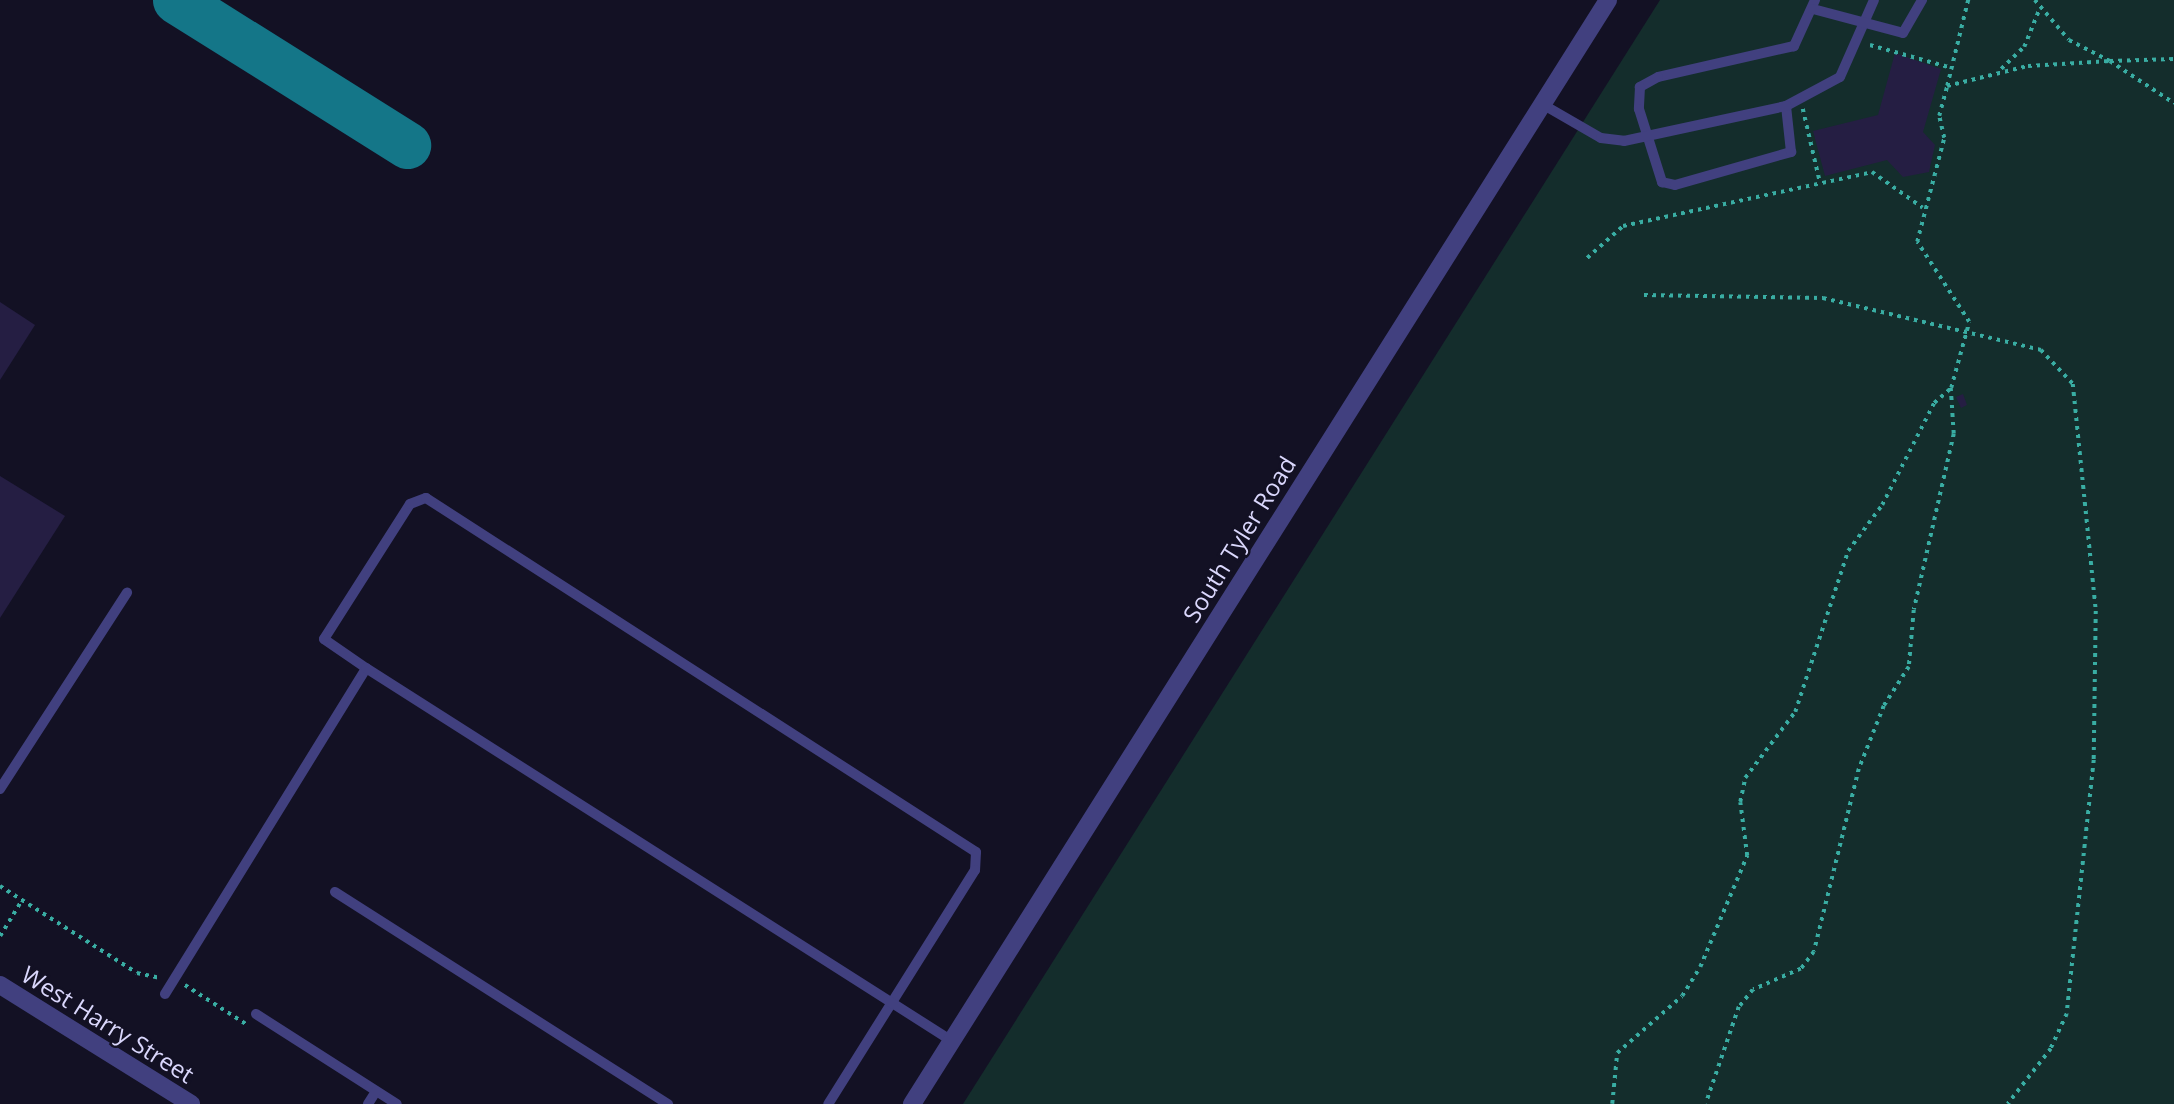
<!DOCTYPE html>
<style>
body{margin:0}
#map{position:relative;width:2174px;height:1104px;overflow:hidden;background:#131124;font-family:"Open Sans",sans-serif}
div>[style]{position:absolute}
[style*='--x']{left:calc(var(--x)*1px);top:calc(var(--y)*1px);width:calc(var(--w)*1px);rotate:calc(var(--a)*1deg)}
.green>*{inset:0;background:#142d2c}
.taxiway>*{height:47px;margin:-23.5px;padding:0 23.5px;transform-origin:23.5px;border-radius:23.5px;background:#147688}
.building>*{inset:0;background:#251e43}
.path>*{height:3.5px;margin-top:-1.75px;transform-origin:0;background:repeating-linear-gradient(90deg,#39ada3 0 3.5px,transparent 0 8.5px)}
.service>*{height:10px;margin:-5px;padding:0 5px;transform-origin:5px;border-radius:5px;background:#41407f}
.minor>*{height:18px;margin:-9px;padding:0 9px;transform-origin:9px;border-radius:9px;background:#41407f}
.tertiary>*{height:18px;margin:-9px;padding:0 9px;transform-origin:9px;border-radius:9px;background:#41407f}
span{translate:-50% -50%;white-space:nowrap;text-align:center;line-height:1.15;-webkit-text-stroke:5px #131124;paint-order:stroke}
.street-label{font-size:24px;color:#dad7fc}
</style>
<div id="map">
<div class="green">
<i style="clip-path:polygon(1660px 0,2174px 0,2174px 1104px,963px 1104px)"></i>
</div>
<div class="taxiway">
<i style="--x:176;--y:0;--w:273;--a:32.1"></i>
</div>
<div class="building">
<i style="clip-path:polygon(1895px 53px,1941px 69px,1923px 132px,1935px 145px,1929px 172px,1903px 177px,1887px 160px,1825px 176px,1813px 131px,1878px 115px)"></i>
<i style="clip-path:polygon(0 302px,35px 325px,0 380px)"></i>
<i style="clip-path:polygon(1963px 394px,1967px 405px,1961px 408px,1956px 397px)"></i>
<i style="clip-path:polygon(0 476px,65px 516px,0 618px)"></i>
</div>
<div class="path">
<i style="--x:2035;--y:0;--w:52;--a:49.6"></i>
<i style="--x:2069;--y:40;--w:46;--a:27.1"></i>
<i style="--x:2110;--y:61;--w:64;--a:-1.8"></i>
<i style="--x:1870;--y:45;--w:85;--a:15.7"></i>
<i style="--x:2001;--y:69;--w:32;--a:-44"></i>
<i style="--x:2024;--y:47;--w:40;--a:-68"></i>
<i style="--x:1947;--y:86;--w:89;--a:-76.3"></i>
<i style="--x:1803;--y:109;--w:75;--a:76.9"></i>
<i style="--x:1587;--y:258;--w:48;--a:-41.6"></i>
<i style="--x:1623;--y:226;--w:255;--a:-12.2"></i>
<i style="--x:1872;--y:172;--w:62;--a:35.2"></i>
<i style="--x:1644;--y:295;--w:179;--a:1"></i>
<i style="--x:1823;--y:298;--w:224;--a:13.4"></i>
<i style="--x:2041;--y:350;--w:47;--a:46.7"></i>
<i style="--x:2073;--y:384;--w:228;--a:84.2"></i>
<i style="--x:2096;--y:611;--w:149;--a:90.8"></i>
<i style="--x:2094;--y:760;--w:255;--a:96.1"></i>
<i style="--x:2067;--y:1014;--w:38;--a:115"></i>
<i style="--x:2051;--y:1049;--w:70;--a:128"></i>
<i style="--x:1951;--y:388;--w:68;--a:-74.7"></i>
<i style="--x:1969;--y:322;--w:95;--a:-123"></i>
<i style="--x:1917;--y:242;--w:107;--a:-75.4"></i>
<i style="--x:1944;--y:138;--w:23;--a:-103"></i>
<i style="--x:1939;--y:116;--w:31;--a:-75"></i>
<i style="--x:1947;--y:86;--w:83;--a:-13.9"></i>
<i style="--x:2028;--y:66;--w:82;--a:-3.5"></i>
<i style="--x:2110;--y:61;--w:77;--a:33.3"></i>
<i style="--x:0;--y:886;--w:162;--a:32.4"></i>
<i style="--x:137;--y:973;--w:25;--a:12"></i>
<i style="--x:0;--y:936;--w:42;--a:-58.6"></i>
<i style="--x:185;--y:985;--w:72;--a:32.6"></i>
<i style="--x:1612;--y:1104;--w:51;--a:-84.4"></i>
<i style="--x:1617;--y:1053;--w:86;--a:-41.2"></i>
<i style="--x:1682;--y:996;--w:34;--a:-58"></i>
<i style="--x:1700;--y:967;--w:121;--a:-67.1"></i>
<i style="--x:1747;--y:856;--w:54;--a:-97.4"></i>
<i style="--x:1740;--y:802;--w:25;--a:-78"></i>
<i style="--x:1745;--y:778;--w:83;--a:-52.9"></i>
<i style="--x:1795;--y:712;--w:169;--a:-71.8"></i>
<i style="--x:1848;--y:551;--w:57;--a:-53.5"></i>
<i style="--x:1882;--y:505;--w:114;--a:-63"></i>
<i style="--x:1934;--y:403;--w:23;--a:-41"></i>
<i style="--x:1951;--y:388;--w:46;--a:86.3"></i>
<i style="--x:1954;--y:434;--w:180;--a:102.8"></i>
<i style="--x:1914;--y:610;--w:57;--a:95"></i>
<i style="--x:1909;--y:667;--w:46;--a:122.7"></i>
<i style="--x:1884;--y:706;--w:68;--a:111.6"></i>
<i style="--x:1859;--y:769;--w:188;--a:103.8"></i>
<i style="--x:1814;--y:952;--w:21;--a:127"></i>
<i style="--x:1801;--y:969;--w:52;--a:156.4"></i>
<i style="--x:1753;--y:990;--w:22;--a:129"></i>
<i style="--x:1739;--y:1007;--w:102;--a:108.8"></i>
</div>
<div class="service">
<i style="--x:1815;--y:0;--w:51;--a:114.5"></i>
<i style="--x:1794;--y:46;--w:139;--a:167.2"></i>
<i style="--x:1658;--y:77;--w:21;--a:151"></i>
<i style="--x:1640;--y:87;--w:22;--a:93"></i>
<i style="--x:1639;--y:109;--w:77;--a:72.5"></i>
<i style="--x:1662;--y:182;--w:13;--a:13"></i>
<i style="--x:1675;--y:185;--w:121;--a:-15.9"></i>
<i style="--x:1791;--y:152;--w:46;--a:-96.2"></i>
<i style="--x:1786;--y:106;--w:61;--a:-28.2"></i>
<i style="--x:1840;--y:77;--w:84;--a:-66.2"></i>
<i style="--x:1813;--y:9;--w:93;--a:14.9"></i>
<i style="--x:1903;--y:33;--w:38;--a:-60"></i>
<i style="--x:1542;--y:104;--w:68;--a:30"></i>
<i style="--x:1601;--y:138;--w:23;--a:7"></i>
<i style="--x:1624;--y:141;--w:166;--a:-12.2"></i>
<i style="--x:366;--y:668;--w:51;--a:-145.4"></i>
<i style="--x:324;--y:639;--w:160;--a:-57.5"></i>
<i style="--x:410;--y:504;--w:17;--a:-21"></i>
<i style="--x:426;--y:498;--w:654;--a:32.77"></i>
<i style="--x:976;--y:852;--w:18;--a:93"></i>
<i style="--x:975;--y:870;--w:276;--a:122.1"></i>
<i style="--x:0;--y:789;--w:234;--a:-57.1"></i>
<i style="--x:335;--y:892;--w:395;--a:32.5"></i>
<i style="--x:165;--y:994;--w:383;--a:-58.3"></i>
<i style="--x:366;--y:668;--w:695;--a:32.48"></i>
<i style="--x:256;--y:1014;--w:167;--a:32.6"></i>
<i style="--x:368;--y:1104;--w:15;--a:-58"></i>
</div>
<div class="minor">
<i style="--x:0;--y:985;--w:225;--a:31.9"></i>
</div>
<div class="tertiary">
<i style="--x:912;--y:1104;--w:1305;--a:-57.77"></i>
</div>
<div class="street-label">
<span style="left:1239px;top:539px;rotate:-58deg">South Tyler Road</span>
<span style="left:108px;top:1024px;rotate:32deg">West Harry Street</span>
</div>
</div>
